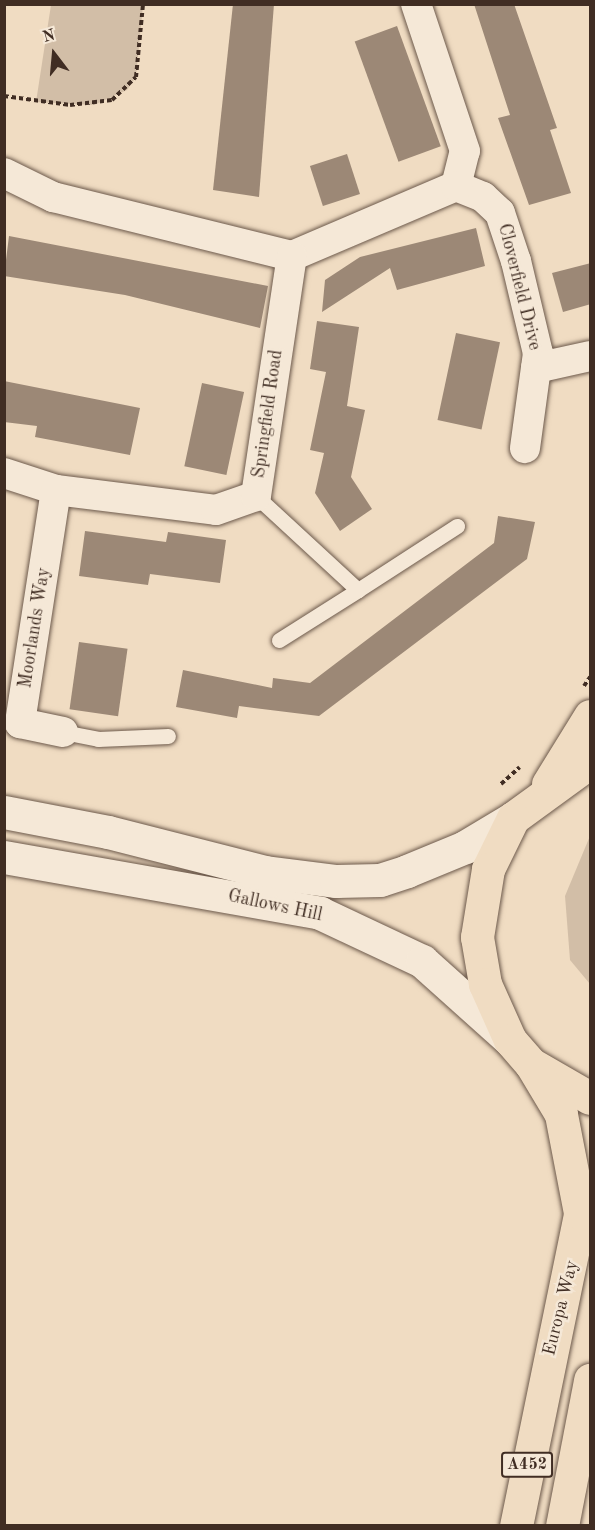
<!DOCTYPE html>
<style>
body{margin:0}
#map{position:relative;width:595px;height:1530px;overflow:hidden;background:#f0dcc2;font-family:"Old Standard TT",serif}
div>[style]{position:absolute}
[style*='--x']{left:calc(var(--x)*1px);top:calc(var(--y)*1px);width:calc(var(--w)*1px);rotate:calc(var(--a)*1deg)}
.green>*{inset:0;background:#d2bea7}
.building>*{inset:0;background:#9c8876;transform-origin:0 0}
.path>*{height:4px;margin-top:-2px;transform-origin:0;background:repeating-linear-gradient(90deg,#402d23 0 4.5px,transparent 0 7.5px)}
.roads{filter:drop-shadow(0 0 2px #6c594b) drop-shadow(0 0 2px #6c594b)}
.lane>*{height:15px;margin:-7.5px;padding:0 7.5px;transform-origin:7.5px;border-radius:7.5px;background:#f5e8d7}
.street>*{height:30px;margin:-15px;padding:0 15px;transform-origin:15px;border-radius:15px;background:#f5e8d7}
.secondary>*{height:33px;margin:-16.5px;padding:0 16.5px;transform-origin:16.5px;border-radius:16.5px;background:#f5e8d7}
.highway>*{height:33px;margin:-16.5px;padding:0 16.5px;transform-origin:16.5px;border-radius:16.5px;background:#f0dcc2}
span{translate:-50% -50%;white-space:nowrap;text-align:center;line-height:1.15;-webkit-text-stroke:5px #f5e8d7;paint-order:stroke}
.shield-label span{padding:2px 4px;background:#f5e8d7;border:2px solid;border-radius:4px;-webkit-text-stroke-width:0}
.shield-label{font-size:16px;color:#402d23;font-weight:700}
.street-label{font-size:18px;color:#402d23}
.frame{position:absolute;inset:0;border:6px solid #402d23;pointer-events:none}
.north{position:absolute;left:24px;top:24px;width:60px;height:60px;-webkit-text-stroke:4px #f5e8d7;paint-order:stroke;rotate:344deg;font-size:16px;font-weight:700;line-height:24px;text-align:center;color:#402d23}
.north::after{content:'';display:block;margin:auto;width:21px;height:27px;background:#402d23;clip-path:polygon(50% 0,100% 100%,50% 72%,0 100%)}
</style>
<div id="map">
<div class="green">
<i style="clip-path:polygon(51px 5px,143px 5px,136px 77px,127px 90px,94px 105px,36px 102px)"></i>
<i style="clip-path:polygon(590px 836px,590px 984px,570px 960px,565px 896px)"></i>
</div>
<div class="building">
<i style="clip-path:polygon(233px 4px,274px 4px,259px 197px,213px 190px)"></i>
<i style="clip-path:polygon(474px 4px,514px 4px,557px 128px,550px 130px,571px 193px,529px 205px,498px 118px,510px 115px)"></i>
<i style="left:397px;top:26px;width:128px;height:45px;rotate:70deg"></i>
<i style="left:347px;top:154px;width:42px;height:39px;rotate:72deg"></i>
<i style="clip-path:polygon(476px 228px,485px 266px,397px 290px,390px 268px,322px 312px,325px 280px,360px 257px)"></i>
<i style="clip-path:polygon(9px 236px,268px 286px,260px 328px,125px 295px,4px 276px)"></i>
<i style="clip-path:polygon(591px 263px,591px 304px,563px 312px,552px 273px)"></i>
<i style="clip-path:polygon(317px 321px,359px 327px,347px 406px,365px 410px,351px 477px,372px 509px,340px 531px,315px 493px,324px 453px,310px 450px,326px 372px,310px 369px)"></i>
<i style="left:456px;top:333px;width:45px;height:89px;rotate:12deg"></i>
<i style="clip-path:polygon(4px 381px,140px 408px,130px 455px,35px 437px,37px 426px,4px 422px)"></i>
<i style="left:202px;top:383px;width:43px;height:85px;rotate:12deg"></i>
<i style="clip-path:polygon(498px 516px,535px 522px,527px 559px,319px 716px,239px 706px,237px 718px,176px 707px,183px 670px,272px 688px,273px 678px,310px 683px,494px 543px)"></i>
<i style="clip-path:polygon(85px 531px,166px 542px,168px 532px,226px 540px,220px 583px,150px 574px,148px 585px,79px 576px)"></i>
<i style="left:79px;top:642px;width:49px;height:68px;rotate:8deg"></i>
</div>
<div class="path">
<i style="--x:4;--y:96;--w:67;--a:7.8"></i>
<i style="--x:70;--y:105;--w:42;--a:-6.8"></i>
<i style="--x:112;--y:100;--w:33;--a:-44"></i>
<i style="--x:136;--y:77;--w:73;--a:-84.5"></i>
<i style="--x:584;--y:686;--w:11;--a:-56"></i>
<i style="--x:501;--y:784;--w:25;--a:-42"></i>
</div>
<div class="roads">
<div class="lane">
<i style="--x:256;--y:496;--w:139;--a:42.7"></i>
<i style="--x:358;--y:590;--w:118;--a:-32.9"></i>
<i style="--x:279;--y:640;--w:93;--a:-32.3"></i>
<i style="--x:63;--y:732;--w:36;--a:11"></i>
<i style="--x:98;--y:739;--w:70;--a:-2.5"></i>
</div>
<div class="street">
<i style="--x:4;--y:173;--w:55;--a:26.1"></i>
<i style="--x:53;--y:197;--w:246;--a:13.9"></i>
<i style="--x:292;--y:256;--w:178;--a:-23.1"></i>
<i style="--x:456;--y:186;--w:36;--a:-76"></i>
<i style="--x:465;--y:151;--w:155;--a:-108.4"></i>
<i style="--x:456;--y:186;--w:29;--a:22"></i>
<i style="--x:483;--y:197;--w:23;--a:43"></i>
<i style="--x:500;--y:213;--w:51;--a:71.6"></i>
<i style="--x:516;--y:261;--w:95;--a:76.6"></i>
<i style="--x:538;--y:353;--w:96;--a:97.8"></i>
<i style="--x:536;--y:368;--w:55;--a:-12.5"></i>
<i style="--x:4;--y:473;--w:55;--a:18.1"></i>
<i style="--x:56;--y:490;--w:161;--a:7.1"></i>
<i style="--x:216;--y:510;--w:42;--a:-19.3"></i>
<i style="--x:256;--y:496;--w:243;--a:-81.5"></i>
<i style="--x:56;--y:490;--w:236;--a:98.8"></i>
<i style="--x:20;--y:723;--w:44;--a:11.8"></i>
</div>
<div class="secondary">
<i style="--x:4;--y:812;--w:106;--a:10.9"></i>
<i style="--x:108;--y:832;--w:162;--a:14.3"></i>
<i style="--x:265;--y:872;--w:72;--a:7.2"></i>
<i style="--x:336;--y:881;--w:44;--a:-1.3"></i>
<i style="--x:380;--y:880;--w:28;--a:-18"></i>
<i style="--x:407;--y:871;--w:63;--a:-22.5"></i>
<i style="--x:465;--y:847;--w:56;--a:-31.1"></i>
<i style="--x:4;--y:857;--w:321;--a:10"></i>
<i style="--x:320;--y:913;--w:113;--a:25.2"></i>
<i style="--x:422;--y:961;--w:118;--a:41.9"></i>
</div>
<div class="highway">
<i style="--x:590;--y:762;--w:95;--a:144"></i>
<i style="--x:513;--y:818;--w:57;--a:116.1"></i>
<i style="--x:488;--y:869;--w:69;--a:99.2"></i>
<i style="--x:477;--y:937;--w:48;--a:80.3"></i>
<i style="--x:485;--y:984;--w:61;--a:65.9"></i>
<i style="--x:510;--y:1040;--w:32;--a:49"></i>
<i style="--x:531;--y:1064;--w:68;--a:30"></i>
<i style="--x:548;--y:784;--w:80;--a:-58.3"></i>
<i style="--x:516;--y:1526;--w:319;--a:-78.4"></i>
<i style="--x:580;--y:1213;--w:101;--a:-100.9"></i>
<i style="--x:561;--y:1114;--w:58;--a:-121"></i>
<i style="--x:562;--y:1526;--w:149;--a:-79.1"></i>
</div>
</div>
<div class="shield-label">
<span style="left:527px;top:1465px">A452</span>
</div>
<div class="street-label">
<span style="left:519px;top:287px;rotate:76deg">Cloverfield Drive</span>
<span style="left:268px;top:414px;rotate:-82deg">Springfield Road</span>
<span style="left:35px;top:628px;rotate:-81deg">Moorlands Way</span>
<span style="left:275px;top:906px;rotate:12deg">Gallows Hill</span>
<span style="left:561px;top:1308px;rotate:-76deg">Europa Way</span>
</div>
<div class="frame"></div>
<div class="north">N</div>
</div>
